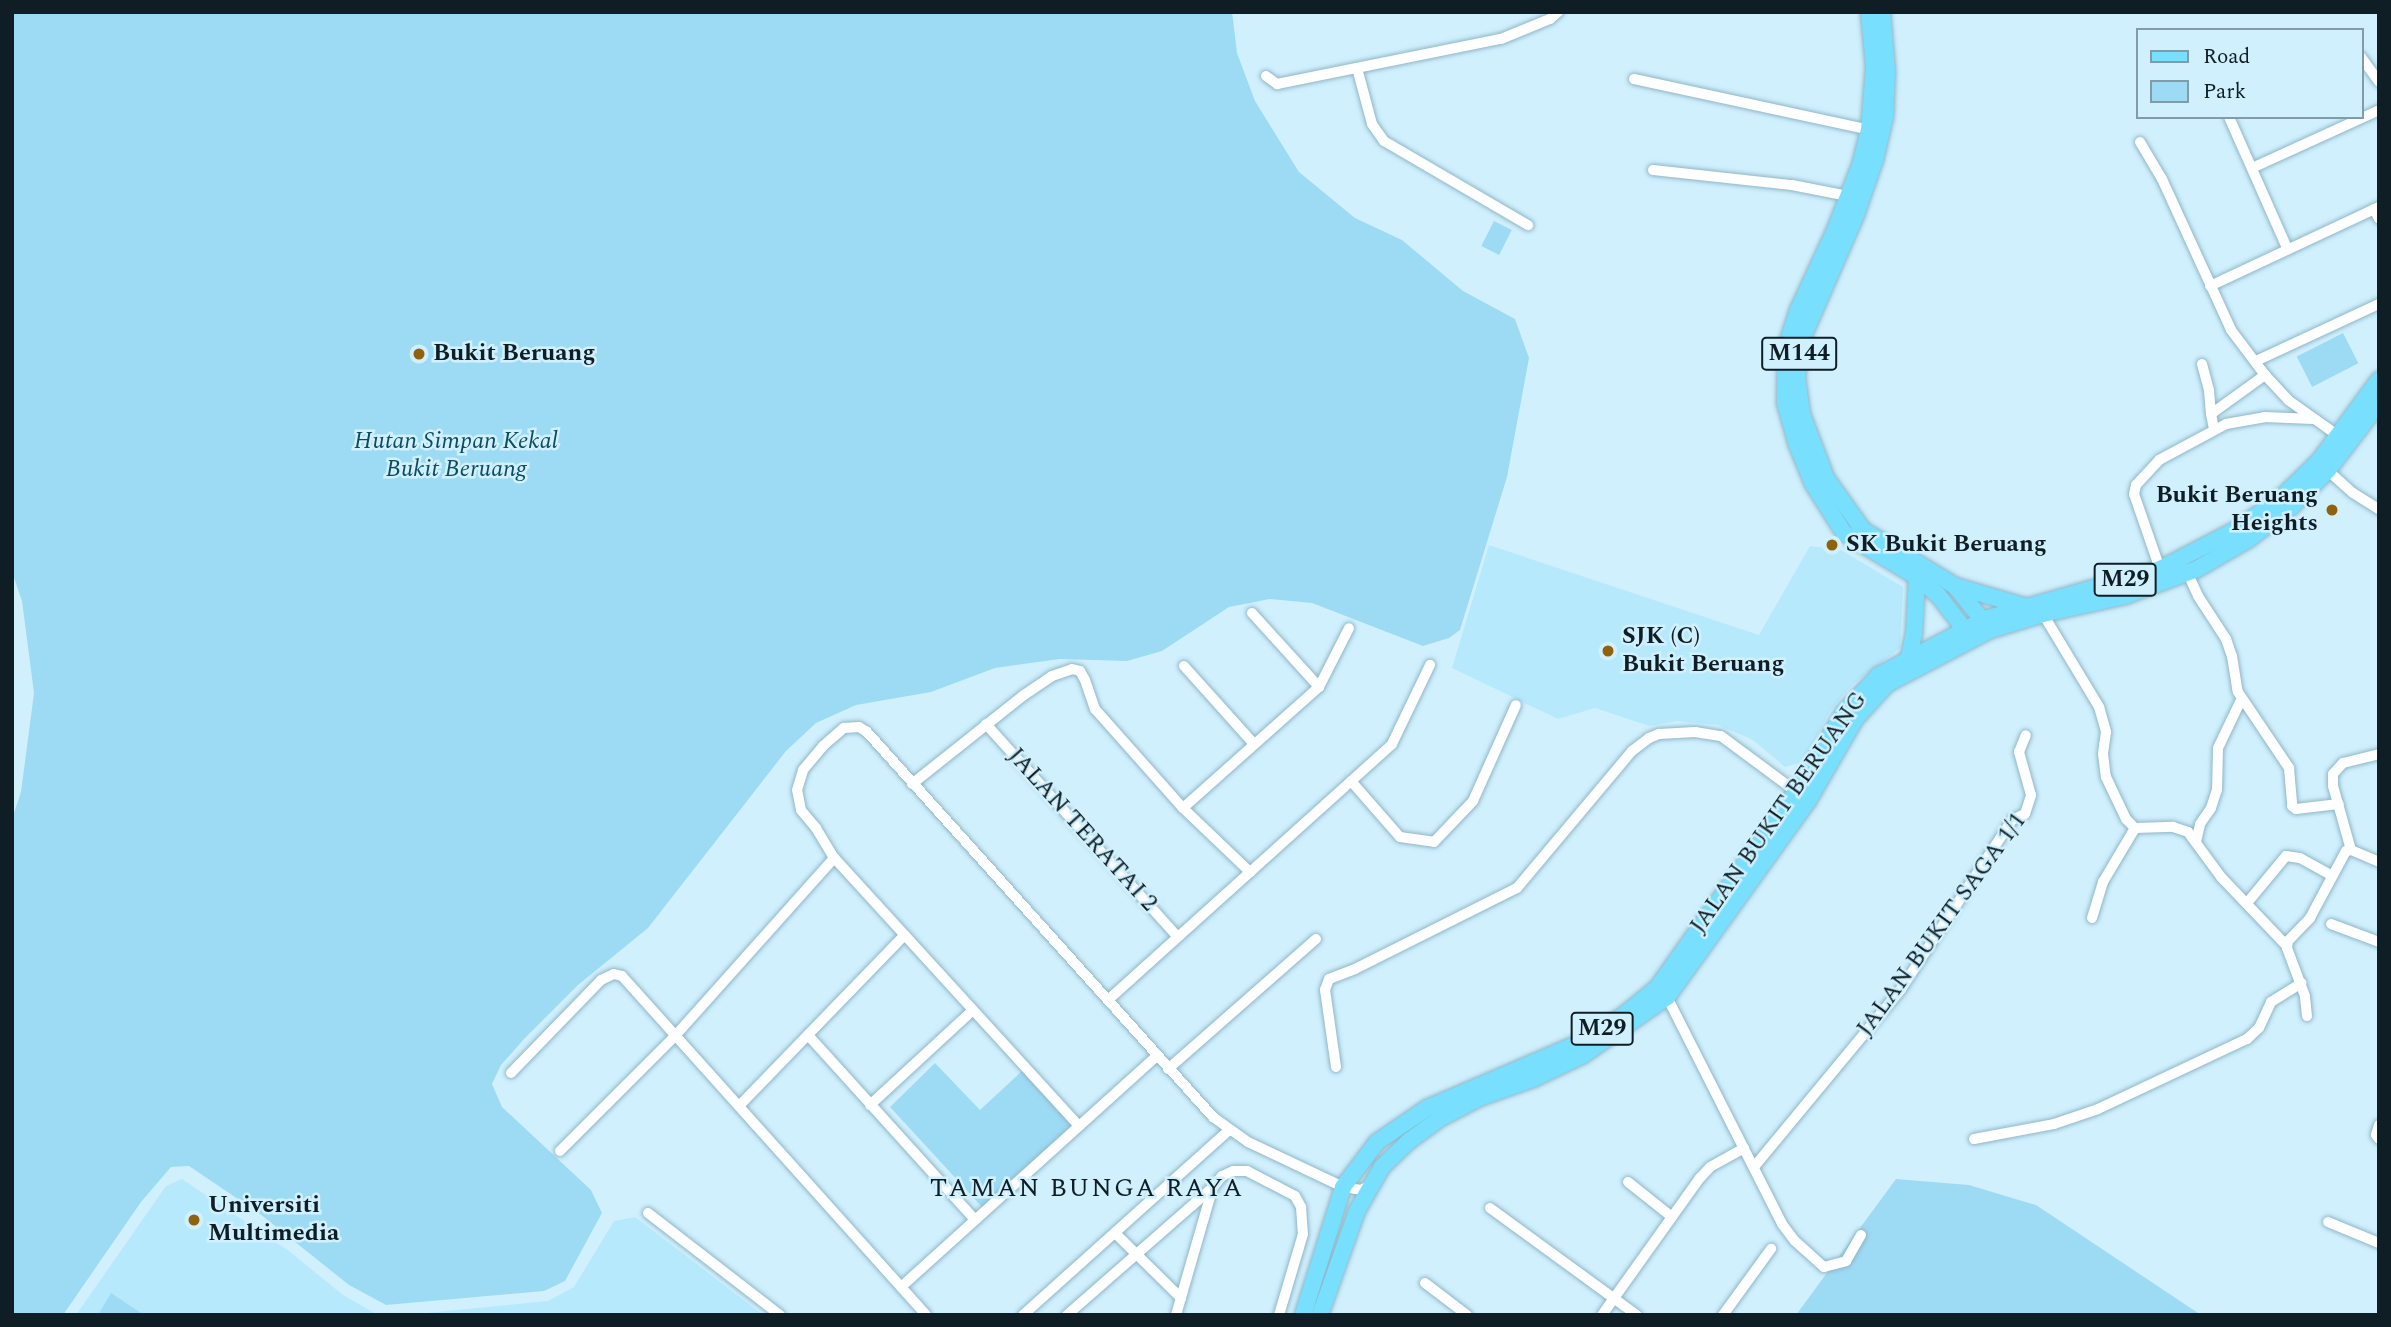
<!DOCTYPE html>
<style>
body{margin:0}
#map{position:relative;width:2391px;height:1327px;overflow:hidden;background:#d0f0fe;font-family:Spectral,serif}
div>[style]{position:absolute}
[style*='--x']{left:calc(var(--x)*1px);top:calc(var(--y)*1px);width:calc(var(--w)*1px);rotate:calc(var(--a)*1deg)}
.built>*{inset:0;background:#b7e9fd}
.green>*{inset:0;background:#9ddbf5;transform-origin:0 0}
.roads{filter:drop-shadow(0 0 2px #8fb7c7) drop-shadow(0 0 2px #8fb7c7)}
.street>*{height:10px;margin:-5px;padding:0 5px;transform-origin:5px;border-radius:5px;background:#fff}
.primary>*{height:16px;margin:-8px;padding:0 8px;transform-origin:8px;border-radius:8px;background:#79dffe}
.dots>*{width:19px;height:19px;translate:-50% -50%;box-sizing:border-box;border:4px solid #d0f0fe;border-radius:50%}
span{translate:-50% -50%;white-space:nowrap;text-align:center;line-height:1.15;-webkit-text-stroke:5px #d0f0fe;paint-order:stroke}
.shield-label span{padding:2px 5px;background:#d0f0fe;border:2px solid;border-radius:5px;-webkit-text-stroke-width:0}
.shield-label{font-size:23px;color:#0e1e24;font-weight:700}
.poi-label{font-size:24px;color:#0e1e24;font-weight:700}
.left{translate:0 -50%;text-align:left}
.right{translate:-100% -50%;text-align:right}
.park-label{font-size:24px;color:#0d4c60;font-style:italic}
.street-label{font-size:24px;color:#0e1e24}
.neighbourhood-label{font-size:26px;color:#0e1e24;letter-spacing:2px}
.frame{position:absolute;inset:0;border:14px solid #0e1e24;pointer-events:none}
.legend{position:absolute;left:2136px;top:28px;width:228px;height:91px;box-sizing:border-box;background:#d0f0fe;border:2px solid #829ca7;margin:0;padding:9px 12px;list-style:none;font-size:21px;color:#0e1e24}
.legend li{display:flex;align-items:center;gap:14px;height:35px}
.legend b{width:35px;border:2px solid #829ca7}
</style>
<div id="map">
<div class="built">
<i style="clip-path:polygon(1489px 545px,1759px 635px,1810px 546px,1841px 550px,1903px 587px,1900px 648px,1852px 685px,1830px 711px,1803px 762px,1785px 767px,1753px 740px,1718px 725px,1677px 721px,1649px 726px,1595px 708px,1558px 719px,1452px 668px)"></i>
<i style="clip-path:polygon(182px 1179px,289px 1251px,343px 1295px,378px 1315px,76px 1315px,166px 1186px)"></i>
<i style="clip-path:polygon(635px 1217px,763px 1315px,406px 1315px,548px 1301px,574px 1287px,614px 1221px)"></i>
</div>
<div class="green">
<i style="clip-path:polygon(12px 12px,1232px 12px,1237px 53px,1255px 101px,1299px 172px,1355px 218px,1402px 240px,1463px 291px,1515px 319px,1529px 358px,1507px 477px,1460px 630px,1449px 638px,1423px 646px,1312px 603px,1270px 599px,1229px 607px,1162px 651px,1127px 661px,1060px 659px,995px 668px,931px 692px,856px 705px,816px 723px,786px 751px,648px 928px,578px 985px,525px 1038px,501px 1065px,492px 1084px,502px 1107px,591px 1190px,602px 1213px,565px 1281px,544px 1291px,386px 1305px,349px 1285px,260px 1214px,189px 1166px,171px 1167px,141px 1202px,63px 1315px,12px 1315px,12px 819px,21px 792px,34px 693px,22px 601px,12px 572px)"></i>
<i style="left:1494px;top:221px;width:20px;height:28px;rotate:27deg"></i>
<i style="left:2343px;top:333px;width:34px;height:52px;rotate:63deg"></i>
<i style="clip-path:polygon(935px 1063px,980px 1110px,1023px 1070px,1072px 1125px,982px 1207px,890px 1107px)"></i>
<i style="clip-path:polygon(1896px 1179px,1969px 1185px,2036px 1205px,2201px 1315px,1796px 1315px)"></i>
<i style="clip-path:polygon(111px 1293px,144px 1315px,98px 1315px)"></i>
</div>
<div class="roads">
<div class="street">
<i style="--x:2361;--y:57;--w:31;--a:54"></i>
<i style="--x:1357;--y:68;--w:58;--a:75"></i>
<i style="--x:1372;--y:124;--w:21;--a:55"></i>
<i style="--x:1384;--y:141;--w:167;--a:30.3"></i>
<i style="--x:1266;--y:76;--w:14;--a:36"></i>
<i style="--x:1277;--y:84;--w:228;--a:-11.4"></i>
<i style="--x:1501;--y:39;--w:53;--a:-22.2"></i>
<i style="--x:1550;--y:19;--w:11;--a:-41"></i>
<i style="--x:1634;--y:79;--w:240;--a:12.2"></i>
<i style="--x:2229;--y:117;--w:143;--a:66.1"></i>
<i style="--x:2140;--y:142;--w:43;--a:59.3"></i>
<i style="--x:2162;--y:179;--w:166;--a:65.4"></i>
<i style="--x:2231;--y:330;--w:56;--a:52.9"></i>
<i style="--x:2265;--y:375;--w:34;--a:47"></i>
<i style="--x:2288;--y:400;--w:64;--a:35.4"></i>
<i style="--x:2252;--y:168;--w:140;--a:-24.5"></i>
<i style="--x:1653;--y:170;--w:140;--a:6.2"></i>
<i style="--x:1792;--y:185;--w:57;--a:11.1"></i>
<i style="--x:2374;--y:209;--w:11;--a:63"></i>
<i style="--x:2210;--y:286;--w:187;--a:-25.1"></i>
<i style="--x:2256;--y:361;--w:136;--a:-24.9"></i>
<i style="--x:2202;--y:364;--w:28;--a:75"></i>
<i style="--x:2209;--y:391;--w:23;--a:85"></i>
<i style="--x:2214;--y:429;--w:15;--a:-101"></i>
<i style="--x:2211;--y:414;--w:67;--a:-35.8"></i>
<i style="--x:2324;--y:467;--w:39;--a:42"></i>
<i style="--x:2353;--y:493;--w:31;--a:32"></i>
<i style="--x:2160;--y:569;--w:79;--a:-109.1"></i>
<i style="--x:2134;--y:494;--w:9;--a:-77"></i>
<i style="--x:2136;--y:485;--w:34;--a:-47"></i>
<i style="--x:2159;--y:460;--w:76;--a:-28.2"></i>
<i style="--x:2226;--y:424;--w:39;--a:-10"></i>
<i style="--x:2264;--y:417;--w:49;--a:2.3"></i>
<i style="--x:2187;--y:572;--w:26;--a:65"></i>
<i style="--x:2198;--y:596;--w:51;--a:56.9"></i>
<i style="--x:2226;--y:639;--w:18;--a:71"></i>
<i style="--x:2232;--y:656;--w:36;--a:81"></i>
<i style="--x:2238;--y:692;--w:92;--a:56.1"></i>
<i style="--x:2289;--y:768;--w:38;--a:85"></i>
<i style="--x:2292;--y:806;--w:5;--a:37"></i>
<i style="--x:2296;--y:809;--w:43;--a:-6.6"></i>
<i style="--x:1252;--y:613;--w:100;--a:47.8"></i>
<i style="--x:2043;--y:614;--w:109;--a:58.9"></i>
<i style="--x:2099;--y:707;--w:26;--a:74"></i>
<i style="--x:2106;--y:732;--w:22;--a:98"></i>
<i style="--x:2103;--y:754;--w:23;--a:83"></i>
<i style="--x:2106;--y:777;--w:47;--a:64.5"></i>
<i style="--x:2126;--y:819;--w:13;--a:45"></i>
<i style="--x:2135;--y:828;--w:38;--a:-2"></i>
<i style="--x:2173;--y:827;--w:16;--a:18"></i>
<i style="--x:2188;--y:832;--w:56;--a:53.7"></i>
<i style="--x:2221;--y:877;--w:94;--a:46.3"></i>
<i style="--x:1184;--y:666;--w:105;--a:48.1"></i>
<i style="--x:986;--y:724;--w:285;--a:48"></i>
<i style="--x:1351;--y:781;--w:74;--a:48.8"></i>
<i style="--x:1400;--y:837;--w:34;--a:8"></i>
<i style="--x:1434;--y:842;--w:57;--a:-46.4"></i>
<i style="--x:1473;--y:801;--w:105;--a:-65.9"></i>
<i style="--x:912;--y:784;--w:143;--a:-38.5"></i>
<i style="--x:1024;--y:695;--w:34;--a:-34"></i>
<i style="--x:1052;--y:676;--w:21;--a:-19"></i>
<i style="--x:1072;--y:669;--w:8;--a:14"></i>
<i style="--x:1080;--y:671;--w:10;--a:61"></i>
<i style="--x:1085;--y:680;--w:31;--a:71"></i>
<i style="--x:1095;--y:709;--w:132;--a:48.4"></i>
<i style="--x:1183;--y:808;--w:93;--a:43.7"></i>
<i style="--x:1183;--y:808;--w:182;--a:-41.7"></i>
<i style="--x:1319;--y:687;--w:66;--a:-63"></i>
<i style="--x:2196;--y:842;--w:18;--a:-77"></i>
<i style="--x:2200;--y:824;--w:19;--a:-55"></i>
<i style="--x:2211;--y:808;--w:19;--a:-72"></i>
<i style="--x:2217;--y:790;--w:42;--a:-88.6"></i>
<i style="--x:2218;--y:748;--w:55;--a:-64.4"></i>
<i style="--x:2351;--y:850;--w:66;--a:-105.7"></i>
<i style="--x:2333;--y:786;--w:12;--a:-90"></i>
<i style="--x:2333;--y:774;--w:15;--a:-48"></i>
<i style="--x:2343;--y:763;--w:37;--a:-14"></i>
<i style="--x:2247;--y:903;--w:61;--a:-50.3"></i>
<i style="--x:2286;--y:856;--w:14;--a:8"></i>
<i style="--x:2300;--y:858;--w:37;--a:29"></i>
<i style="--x:2092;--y:918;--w:38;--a:-73"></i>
<i style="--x:2103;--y:882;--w:63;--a:-59.3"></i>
<i style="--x:2331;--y:924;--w:51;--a:20.6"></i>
<i style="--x:1667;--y:997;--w:254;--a:63.1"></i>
<i style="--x:1782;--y:1224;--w:21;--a:53"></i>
<i style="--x:1795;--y:1241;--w:39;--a:42"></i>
<i style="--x:1824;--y:1267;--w:23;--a:-15"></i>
<i style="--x:1846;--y:1261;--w:30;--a:-60"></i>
<i style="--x:1108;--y:1000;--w:382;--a:-42"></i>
<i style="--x:1392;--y:744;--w:88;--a:-64.3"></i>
<i style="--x:2307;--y:1016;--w:20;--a:-96"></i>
<i style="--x:2305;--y:996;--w:51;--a:-110.6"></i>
<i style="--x:2287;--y:948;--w:7;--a:-82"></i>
<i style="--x:2288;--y:941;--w:32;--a:-46"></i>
<i style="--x:2310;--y:918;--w:76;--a:-61.8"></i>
<i style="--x:2346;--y:851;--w:5;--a:-11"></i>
<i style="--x:2351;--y:850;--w:30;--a:23"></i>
<i style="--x:808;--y:1035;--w:249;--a:47.9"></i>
<i style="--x:1336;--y:1067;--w:78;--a:-98.1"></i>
<i style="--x:1325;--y:990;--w:12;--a:-70"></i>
<i style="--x:1329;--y:979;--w:28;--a:-21"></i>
<i style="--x:1355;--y:969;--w:181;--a:-26.6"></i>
<i style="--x:1517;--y:888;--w:179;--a:-50"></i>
<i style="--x:1632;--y:751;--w:21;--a:-37"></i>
<i style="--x:1649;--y:738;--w:11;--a:-22"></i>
<i style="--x:1659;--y:734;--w:36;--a:-3"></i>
<i style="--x:1695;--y:732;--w:26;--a:9"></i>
<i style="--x:1721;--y:736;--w:97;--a:36.6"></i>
<i style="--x:1168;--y:1069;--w:197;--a:-41.3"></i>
<i style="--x:511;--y:1073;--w:129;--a:-45.9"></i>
<i style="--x:601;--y:980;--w:14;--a:-25"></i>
<i style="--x:614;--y:974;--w:8;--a:14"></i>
<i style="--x:622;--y:976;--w:455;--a:48.1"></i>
<i style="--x:870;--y:1105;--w:140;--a:-42.7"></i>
<i style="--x:739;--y:1106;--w:238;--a:-45.9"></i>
<i style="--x:2379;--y:1125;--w:10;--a:107"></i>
<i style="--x:2376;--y:1135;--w:5;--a:53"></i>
<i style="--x:1079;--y:1126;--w:363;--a:-132.4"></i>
<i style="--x:834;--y:858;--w:35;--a:-121"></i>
<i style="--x:816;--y:828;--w:23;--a:-130"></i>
<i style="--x:801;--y:810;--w:20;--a:-101"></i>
<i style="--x:797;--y:790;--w:21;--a:-73"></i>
<i style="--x:803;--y:770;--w:31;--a:-50"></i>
<i style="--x:823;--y:746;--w:28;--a:-41"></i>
<i style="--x:844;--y:728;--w:15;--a:-4"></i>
<i style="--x:859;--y:727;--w:9;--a:32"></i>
<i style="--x:867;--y:732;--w:518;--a:48.05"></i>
<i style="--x:1213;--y:1117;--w:43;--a:35.5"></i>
<i style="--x:1248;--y:1142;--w:105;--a:25.3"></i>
<i style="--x:1343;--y:1187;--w:18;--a:9"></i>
<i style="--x:1361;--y:1190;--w:10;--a:-29"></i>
<i style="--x:1974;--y:1139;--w:81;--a:-10.6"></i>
<i style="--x:2054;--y:1124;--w:46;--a:-18.8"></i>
<i style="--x:2098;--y:1109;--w:165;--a:-25.2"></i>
<i style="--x:2247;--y:1039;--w:16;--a:-43"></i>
<i style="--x:2259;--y:1028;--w:29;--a:-65"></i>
<i style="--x:2271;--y:1002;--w:36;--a:-32"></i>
<i style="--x:560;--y:1151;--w:163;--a:-45"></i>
<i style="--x:675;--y:1036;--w:239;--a:-48.2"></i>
<i style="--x:1754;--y:1167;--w:231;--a:-50.4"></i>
<i style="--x:1901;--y:989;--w:202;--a:-56.7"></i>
<i style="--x:2012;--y:820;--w:14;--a:-25"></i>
<i style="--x:2025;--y:814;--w:20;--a:-72"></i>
<i style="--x:2031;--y:795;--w:45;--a:-105.6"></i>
<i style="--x:2019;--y:752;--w:18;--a:-68"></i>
<i style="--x:1628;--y:1182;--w:56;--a:38.5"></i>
<i style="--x:1490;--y:1208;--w:182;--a:36.1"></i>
<i style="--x:648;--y:1213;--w:167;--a:37.7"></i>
<i style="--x:2328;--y:1222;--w:55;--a:22.4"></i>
<i style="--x:1115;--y:1233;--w:93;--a:44.6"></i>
<i style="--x:1425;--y:1283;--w:53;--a:37.3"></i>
<i style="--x:901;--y:1287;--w:345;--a:-42.1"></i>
<i style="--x:1023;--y:1315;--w:277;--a:-41.9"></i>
<i style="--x:1067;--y:1315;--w:193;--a:-41.2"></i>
<i style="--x:1176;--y:1315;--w:133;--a:-73.9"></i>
<i style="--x:1213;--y:1187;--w:14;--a:-51"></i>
<i style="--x:1222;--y:1176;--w:12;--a:-24"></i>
<i style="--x:1233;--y:1171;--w:14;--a:0"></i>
<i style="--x:1247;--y:1171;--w:54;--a:27.5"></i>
<i style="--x:1295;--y:1196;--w:13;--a:61"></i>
<i style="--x:1301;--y:1207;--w:27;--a:86"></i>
<i style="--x:1303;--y:1234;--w:84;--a:106.5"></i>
<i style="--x:1602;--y:1315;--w:167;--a:-54.5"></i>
<i style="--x:1699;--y:1179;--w:16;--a:-47"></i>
<i style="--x:1710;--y:1167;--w:39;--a:-29"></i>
<i style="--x:1723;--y:1315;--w:82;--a:-54"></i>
</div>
<div class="primary">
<i style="--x:1869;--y:12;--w:55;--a:84.8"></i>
<i style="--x:1874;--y:67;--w:63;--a:94.5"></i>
<i style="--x:1869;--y:130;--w:34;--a:104"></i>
<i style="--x:1861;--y:163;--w:72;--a:111.2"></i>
<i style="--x:1835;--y:230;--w:88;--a:114.8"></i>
<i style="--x:1798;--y:310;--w:38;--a:108"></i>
<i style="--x:1786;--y:346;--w:57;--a:91"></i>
<i style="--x:1785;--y:403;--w:44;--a:74.1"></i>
<i style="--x:1797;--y:445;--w:42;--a:67.7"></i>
<i style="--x:1813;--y:484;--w:58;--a:57.7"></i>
<i style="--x:1844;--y:533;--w:85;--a:31.1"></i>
<i style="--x:1917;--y:577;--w:28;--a:41"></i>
<i style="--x:1938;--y:595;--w:51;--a:52.2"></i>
<i style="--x:1882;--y:12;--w:60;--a:85.2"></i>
<i style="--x:1887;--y:72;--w:45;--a:92.5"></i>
<i style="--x:1885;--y:117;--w:44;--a:103.1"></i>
<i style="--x:1875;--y:160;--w:58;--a:109.1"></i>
<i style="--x:1856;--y:215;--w:141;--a:113.5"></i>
<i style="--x:1800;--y:344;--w:34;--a:95"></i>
<i style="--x:1797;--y:378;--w:36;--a:82"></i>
<i style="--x:1802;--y:414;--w:68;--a:69.4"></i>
<i style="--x:1826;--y:478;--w:64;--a:54.6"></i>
<i style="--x:1863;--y:530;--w:108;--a:31.3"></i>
<i style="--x:1955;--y:586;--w:54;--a:51"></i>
<i style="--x:1955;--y:586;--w:72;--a:16.2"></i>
<i style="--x:1909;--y:657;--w:24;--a:-78"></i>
<i style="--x:1914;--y:634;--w:57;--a:-87"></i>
<i style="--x:1303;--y:1315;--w:134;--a:-72.6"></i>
<i style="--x:1343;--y:1187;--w:56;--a:-52.9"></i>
<i style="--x:1377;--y:1142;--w:60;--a:-34.2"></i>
<i style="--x:1427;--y:1108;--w:165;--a:-23.2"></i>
<i style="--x:1579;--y:1043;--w:53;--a:-31.9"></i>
<i style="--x:1624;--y:1015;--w:43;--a:-39.3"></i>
<i style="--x:1657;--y:988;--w:240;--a:-54.7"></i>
<i style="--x:1796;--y:792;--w:93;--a:-59"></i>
<i style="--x:1844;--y:712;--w:51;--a:-46.6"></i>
<i style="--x:1879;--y:675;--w:120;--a:-27.8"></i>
<i style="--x:1985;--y:619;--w:182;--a:-15.9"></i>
<i style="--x:2160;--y:569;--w:89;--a:-27.4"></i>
<i style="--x:2239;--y:528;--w:53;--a:-35.8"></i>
<i style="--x:2282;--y:497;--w:52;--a:-44.2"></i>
<i style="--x:2319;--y:461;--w:101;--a:-53.5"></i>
<i style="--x:1320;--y:1315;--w:110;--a:-70.4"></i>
<i style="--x:1357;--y:1211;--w:51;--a:-60.4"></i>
<i style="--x:1382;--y:1167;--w:37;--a:-44"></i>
<i style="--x:1409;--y:1141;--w:37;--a:-36"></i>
<i style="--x:1439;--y:1119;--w:45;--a:-27.7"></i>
<i style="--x:1479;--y:1098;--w:57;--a:-19.4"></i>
<i style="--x:1533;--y:1079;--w:55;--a:-25.6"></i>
<i style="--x:1583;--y:1055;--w:102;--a:-34.6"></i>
<i style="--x:1667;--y:997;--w:241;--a:-54.3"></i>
<i style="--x:1808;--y:801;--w:96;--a:-60"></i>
<i style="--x:1856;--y:718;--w:46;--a:-47.6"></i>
<i style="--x:1887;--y:684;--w:116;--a:-27.7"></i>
<i style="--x:1990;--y:630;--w:55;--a:-16.8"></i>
<i style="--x:2043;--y:614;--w:84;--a:-12.4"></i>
<i style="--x:2125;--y:596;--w:77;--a:-20.6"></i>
<i style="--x:2197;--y:569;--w:60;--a:-30"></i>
<i style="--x:2249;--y:539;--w:53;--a:-37.3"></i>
<i style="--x:2291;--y:507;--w:52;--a:-45"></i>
<i style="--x:2328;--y:470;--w:84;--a:-52.7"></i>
</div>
</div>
<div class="dots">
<i style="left:419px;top:354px;background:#91620e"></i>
<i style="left:2332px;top:510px;background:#91620e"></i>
<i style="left:1832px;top:545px;background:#91620e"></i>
<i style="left:1608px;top:651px;background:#91620e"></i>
<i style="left:194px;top:1220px;background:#91620e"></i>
</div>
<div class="shield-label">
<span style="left:1799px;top:354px">M144</span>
<span style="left:2125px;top:580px">M29</span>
<span style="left:1602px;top:1029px">M29</span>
</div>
<div class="poi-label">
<span class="left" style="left:433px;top:354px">Bukit Beruang</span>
<span class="right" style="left:2318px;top:510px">Bukit Beruang<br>Heights</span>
<span class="left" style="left:1846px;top:545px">SK Bukit Beruang</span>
<span class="left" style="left:1622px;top:651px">SJK (C)<br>Bukit Beruang</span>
<span class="left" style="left:208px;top:1220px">Universiti<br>Multimedia</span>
</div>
<div class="park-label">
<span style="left:456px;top:456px">Hutan Simpan Kekal<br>Bukit Beruang</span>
</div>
<div class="street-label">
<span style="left:1779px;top:813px;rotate:-55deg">JALAN BUKIT BERUANG</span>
<span style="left:1082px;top:830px;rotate:48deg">JALAN TERATAI 2</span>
<span style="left:1942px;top:925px;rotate:-54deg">JALAN BUKIT SAGA 1/1</span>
</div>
<div class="neighbourhood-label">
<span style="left:1087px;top:1189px">TAMAN BUNGA RAYA</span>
</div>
<div class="frame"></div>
<ul class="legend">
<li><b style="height:9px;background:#79dffe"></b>Road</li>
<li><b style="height:19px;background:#9ddbf5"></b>Park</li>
</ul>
</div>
